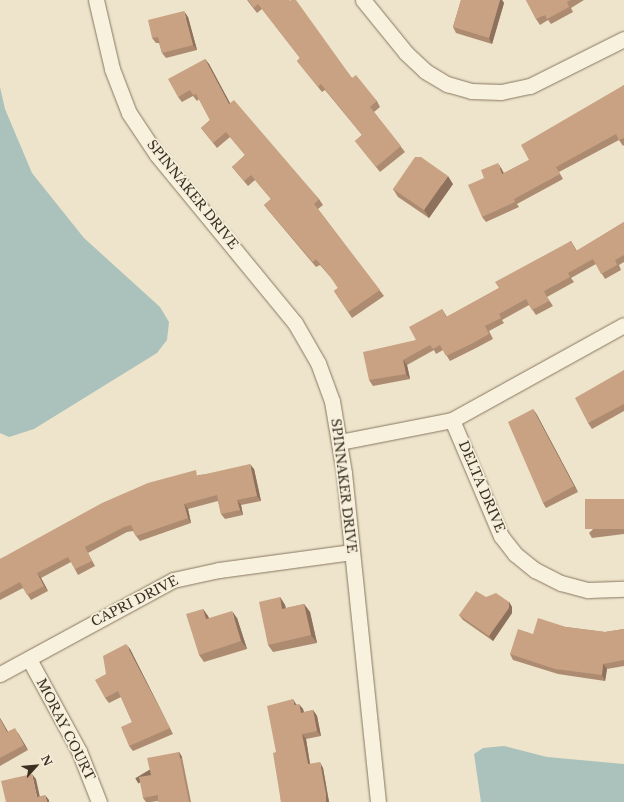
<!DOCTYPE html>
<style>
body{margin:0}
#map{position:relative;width:624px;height:802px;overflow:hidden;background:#ede4cb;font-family:"Libre Baskerville",serif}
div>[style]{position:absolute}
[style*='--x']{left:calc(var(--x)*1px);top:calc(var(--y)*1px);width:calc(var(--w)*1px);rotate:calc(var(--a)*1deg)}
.water>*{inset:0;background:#abc2bc}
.roads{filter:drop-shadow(0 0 1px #897760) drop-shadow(0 0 1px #897760)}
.minor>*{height:15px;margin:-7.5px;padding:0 7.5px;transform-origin:7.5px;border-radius:7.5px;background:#f8f1de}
.wall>*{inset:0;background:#ad8b71}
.shaded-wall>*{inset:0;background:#8d715c;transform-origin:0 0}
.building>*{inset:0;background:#c9a283;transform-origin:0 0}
span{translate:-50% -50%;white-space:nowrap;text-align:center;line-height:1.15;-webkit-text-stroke:3.5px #f5eeda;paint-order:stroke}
.street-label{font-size:13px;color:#3b2f22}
.north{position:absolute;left:16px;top:746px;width:40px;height:40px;-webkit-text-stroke:3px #f5eeda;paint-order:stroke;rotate:63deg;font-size:11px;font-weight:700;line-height:16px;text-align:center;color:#3b2f22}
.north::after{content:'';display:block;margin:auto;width:14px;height:18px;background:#3b2f22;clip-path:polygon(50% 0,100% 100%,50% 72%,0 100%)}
</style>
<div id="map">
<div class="water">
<i style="clip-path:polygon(0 87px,5px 109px,32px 173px,84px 238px,160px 307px,169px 322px,167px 340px,157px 353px,34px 429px,9px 437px,0 433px)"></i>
<i style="clip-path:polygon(504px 746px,547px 757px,624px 764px,624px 802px,481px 802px,474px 754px,483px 748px)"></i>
</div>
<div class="roads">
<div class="minor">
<i style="--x:96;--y:0;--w:71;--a:76.9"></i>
<i style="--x:112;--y:69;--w:47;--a:68.9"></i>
<i style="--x:129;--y:113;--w:50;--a:56.3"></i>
<i style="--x:157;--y:155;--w:217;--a:50.6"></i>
<i style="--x:295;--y:323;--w:46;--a:60.1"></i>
<i style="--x:318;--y:363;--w:40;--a:69.8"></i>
<i style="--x:332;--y:401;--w:73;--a:80.5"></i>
<i style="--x:344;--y:473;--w:331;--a:84.1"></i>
<i style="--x:363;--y:0;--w:68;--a:50.9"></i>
<i style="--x:406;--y:53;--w:26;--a:43"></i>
<i style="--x:425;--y:71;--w:26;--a:31"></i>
<i style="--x:447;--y:84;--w:25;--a:16"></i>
<i style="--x:471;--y:91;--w:30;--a:2"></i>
<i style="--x:501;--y:92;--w:30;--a:-12"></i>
<i style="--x:530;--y:86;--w:105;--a:-26.6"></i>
<i style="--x:452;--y:420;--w:126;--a:67.1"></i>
<i style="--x:501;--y:536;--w:23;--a:52"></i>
<i style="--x:515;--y:554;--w:26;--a:39"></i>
<i style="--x:535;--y:570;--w:29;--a:27"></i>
<i style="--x:561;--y:583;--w:28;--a:15"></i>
<i style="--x:588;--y:590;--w:36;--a:-2"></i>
<i style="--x:340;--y:442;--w:114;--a:-11.1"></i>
<i style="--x:452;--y:420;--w:196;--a:-28.9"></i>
<i style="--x:29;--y:659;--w:105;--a:61.5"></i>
<i style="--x:79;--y:751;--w:55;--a:68.6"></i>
<i style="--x:0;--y:674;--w:197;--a:-28.5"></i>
<i style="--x:173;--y:580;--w:47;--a:-12.3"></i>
<i style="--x:219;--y:570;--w:134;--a:-7.7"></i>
</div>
</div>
<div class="wall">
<i style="clip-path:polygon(247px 0,289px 0,352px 78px,377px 101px,380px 107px,374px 112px,405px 152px,380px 172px,355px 141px,362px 135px,325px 90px,322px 92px,301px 66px,297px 61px,300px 58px,262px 9px,257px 13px)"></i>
<i style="clip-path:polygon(461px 0,502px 0,504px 3px,492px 44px,456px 33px,453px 27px)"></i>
<i style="clip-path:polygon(526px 0,584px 0,571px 8px,573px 12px,551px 24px,548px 20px,540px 25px,536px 19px)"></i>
<i style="clip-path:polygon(188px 17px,197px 50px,166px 58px,162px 53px,159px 43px,156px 43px,152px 38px)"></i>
<i style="clip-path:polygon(205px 59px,209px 64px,230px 103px,319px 199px,323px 205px,318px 209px,384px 296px,352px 318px,334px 291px,338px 288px,333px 280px,320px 265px,316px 267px,268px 210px,264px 205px,271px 199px,255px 180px,248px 186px,232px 167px,245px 155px,230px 137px,217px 148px,201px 128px,210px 120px,199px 99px,197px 101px,193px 96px,182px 102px,178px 97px)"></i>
<i style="clip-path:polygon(624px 85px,624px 145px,623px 146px,619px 140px,559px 172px,563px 179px,517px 204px,519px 207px,486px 222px,482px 217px,484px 178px,501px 168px,504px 173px,529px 160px)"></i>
<i style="clip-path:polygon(453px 184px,429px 218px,398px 197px,393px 189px)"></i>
<i style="clip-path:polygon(624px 222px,624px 262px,619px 265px,621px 270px,605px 279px,596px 264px,571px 278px,574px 282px,547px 297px,553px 306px,536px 315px,529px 305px,502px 320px,504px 323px,489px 331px,493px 339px,476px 348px,450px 361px,443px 350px,436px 354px,434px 350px,407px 365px,410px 379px,373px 386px,369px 380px,416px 340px,442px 309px,447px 317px,499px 288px,571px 241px,577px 251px)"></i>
<i style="clip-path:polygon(624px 370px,624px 411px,592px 429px,588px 423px)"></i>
<i style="clip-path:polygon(533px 409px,537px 415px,578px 492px,546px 508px,543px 503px)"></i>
<i style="clip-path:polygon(254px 469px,261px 501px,241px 505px,243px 515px,225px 519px,221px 514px,218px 501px,188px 509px,191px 523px,140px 541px,136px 536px,133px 531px,127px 532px,88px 553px,95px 566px,78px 575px,71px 562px,41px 578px,48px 591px,31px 600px,23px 588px,0 600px,0 559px,199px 475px)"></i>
<i style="clip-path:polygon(624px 499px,624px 534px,592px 538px,589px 533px)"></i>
<i style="clip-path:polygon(280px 597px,285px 605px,286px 608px,304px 604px,310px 612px,317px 643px,273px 652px,268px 645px)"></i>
<i style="clip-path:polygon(486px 597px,509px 602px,512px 607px,512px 613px,493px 641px,463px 620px,459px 615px)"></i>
<i style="clip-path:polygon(203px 609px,209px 618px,237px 618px,247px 649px,204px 662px,199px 655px)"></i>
<i style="clip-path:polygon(566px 627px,605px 632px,624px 629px,624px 666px,607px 669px,605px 681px,558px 674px,513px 660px,510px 654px,533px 634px)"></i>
<i style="clip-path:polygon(130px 649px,173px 734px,133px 751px,129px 746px,132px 722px,121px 697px,109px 703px,105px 698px,106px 674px)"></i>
<i style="clip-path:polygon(296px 704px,303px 709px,304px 712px,313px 710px,317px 716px,321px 736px,306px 739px,310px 764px,323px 768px,329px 802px,281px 802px,276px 752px)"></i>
<i style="clip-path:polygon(0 718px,8px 732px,18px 733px,28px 750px,0 766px)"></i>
<i style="clip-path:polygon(179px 752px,182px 757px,191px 802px,158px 802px,158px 801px,151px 802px,146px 802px,143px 798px,151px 775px)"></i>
</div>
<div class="shaded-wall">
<i style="clip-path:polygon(500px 0,502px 0,504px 3px,492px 44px,489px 38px)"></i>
<i style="clip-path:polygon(184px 11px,188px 17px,197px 50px,193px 45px)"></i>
<i style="clip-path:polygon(205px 59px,209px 64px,233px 109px,229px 104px)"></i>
<i style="clip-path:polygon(498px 163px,501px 168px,506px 179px,502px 174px)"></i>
<i style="clip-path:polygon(448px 176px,453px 184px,429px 218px,424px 210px)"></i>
<i style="clip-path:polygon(403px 360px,407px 365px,410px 379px,406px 374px)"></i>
<i style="clip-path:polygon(533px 409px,537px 415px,578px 492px,574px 486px)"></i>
<i style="clip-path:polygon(250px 464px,254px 469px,261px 501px,257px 496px)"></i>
<i style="clip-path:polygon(237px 500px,241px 505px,243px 515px,240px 510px)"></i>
<i style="clip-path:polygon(184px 504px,188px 509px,191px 523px,188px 518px)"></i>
<i style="clip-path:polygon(37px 573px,41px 578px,48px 591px,44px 586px)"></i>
<i style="clip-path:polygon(280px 597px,285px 605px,287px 617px,282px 609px)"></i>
<i style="clip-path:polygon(509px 602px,512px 607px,512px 613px,493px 641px,489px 636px)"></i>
<i style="clip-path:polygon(304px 604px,310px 612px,317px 643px,311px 635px)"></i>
<i style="clip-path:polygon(203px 609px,208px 616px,212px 626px,206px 619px)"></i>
<i style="clip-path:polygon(232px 611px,237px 618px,247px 649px,241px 641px)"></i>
<i style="clip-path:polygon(126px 644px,130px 649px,173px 734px,170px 728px)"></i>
<i style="clip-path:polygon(603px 664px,607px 669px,605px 681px,602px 675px)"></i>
<i style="clip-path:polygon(293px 699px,296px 704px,298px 710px,294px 705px)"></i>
<i style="clip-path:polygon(299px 704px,303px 709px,305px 718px,301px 713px)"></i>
<i style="clip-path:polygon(313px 710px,317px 716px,321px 736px,317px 731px)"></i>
<i style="clip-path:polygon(0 718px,11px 737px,7px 732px,0 719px)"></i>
<i style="clip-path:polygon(15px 728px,18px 733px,28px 750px,24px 745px)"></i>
<i style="clip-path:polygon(302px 734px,306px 739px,311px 770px,308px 764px)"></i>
<i style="left:179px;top:752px;width:6px;height:51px;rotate:59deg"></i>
<i style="clip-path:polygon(320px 762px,323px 768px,329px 802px,326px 802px)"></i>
<i style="clip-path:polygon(32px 774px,36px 779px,41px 802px,37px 797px)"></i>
<i style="clip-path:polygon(45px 795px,49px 800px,49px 802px,47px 802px)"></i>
</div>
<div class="building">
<i style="clip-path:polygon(248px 0,289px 0,290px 1px,291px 0,296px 0,352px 78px,356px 75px,377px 101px,370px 107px,401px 146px,376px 167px,355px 141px,362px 135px,321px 84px,318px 87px,297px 61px,300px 58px,258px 4px,254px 8px)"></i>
<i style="clip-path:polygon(461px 0,500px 0,489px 38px,453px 27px)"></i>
<i style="clip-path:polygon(526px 0,571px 0,567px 2px,569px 7px,547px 19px,545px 15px,536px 19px)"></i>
<i style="clip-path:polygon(184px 11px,193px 45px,162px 53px,158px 37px,152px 38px,148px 20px)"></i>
<i style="clip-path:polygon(205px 59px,229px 104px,234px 100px,319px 199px,314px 204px,380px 290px,348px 312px,334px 291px,338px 288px,329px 275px,316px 259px,313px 262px,264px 205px,271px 199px,251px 175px,244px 181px,232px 167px,245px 155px,226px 132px,213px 143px,201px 128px,210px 120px,196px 94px,193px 95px,190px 90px,178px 97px,168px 79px)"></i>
<i style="clip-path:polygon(624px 85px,624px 138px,619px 140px,616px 134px,556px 167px,560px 174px,514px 199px,515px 202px,482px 217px,468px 185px,484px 178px,481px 170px,498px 163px,502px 174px,529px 160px,521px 145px)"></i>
<i style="clip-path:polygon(415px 157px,421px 157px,448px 176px,424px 210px,393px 189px)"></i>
<i style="clip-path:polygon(624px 222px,624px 255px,615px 260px,617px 265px,601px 274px,593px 259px,568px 273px,570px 277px,544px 291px,549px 301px,532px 310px,526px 299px,499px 314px,501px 318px,485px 326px,489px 334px,473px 343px,446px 356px,440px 345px,433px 349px,430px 345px,403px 360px,406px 374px,369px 380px,363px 352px,416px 340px,409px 327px,442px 309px,446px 317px,499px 288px,495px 282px,571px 241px,576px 251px)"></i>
<i style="clip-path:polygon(624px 370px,624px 404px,588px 423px,575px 398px)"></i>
<i style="clip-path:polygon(533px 409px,574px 486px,543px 503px,508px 422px)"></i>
<i style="clip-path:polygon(250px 464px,257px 496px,237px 500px,240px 510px,221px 514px,217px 495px,184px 504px,188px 518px,136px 536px,131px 525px,124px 527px,85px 547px,92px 561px,75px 569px,68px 557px,37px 573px,44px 586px,27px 595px,20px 582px,0 593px,0 559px,102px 503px,148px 483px,196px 470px,197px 476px)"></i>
<i style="left:624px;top:499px;width:30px;height:39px;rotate:90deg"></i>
<i style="clip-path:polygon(476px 591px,486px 597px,496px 593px,509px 602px,509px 608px,489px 636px,459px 615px)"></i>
<i style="clip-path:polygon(280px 597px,282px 609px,304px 604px,311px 635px,268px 645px,259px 602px)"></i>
<i style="clip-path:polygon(203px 609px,206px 619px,232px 611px,241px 641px,199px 655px,186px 614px)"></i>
<i style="clip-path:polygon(538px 618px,566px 627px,605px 632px,624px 629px,624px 660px,603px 664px,602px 675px,555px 669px,510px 654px,518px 629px,533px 634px)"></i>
<i style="clip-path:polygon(126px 644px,170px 728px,129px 746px,121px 727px,132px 722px,118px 691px,105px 698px,95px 680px,106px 674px,103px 656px)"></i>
<i style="clip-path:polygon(293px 699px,294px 705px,299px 704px,301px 713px,313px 710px,317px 731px,302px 734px,308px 764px,320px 762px,326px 794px,326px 802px,281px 802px,273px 753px,276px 752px,267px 706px)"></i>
<i style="clip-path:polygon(0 719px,7px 732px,15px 728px,24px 745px,0 758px)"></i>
<i style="clip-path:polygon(179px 752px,189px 802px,158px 802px,158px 795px,143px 798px,139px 777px,151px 775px,147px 758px)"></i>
<i style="clip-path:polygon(32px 774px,37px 797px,45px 795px,47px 802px,6px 802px,1px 781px)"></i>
</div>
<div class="street-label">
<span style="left:192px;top:195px;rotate:51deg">SPINNAKER DRIVE</span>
<span style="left:343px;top:486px;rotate:83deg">SPINNAKER DRIVE</span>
<span style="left:481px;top:487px;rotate:67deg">DELTA DRIVE</span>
<span style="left:135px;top:602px;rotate:-27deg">CAPRI DRIVE</span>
<span style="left:65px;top:730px;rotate:63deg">MORAY COURT</span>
</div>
<div class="north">N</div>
</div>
